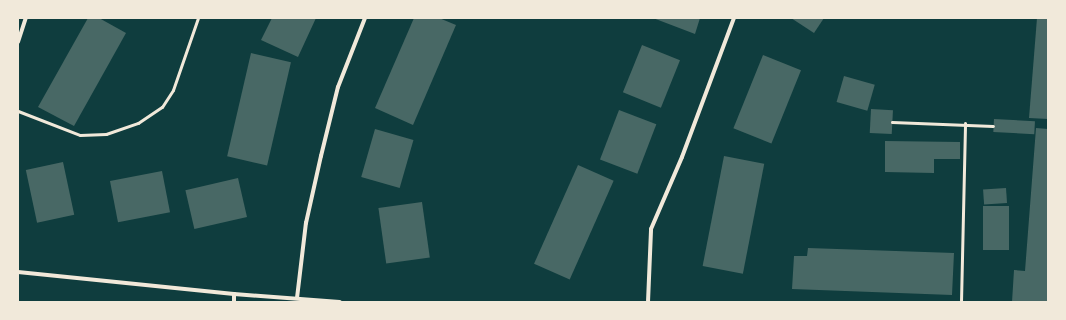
<!DOCTYPE html>
<style>
body{margin:0}
#map{position:relative;width:1066px;height:320px;overflow:hidden;background:#0f3d3e;font-family:"PT Sans",sans-serif}
div>[style]{position:absolute}
[style*='--x']{left:calc(var(--x)*1px);top:calc(var(--y)*1px);width:calc(var(--w)*1px);rotate:calc(var(--a)*1deg)}
.building>*{inset:0;background:#486865;transform-origin:0 0}
.service>*{height:3px;margin:-1.5px;padding:0 1.5px;transform-origin:1.5px;border-radius:1.5px;background:#f1e9da}
.minor>*{height:4px;margin:-2px;padding:0 2px;transform-origin:2px;border-radius:2px;background:#f1e9da}
span{translate:-50% -50%;white-space:nowrap;text-align:center;line-height:1.15;-webkit-text-stroke:3px #f1e9da;paint-order:stroke}
.frame{position:absolute;inset:0;border:19px solid #f1e9da;pointer-events:none}
</style>
<div id="map">
<div class="building">
<i style="clip-path:polygon(88px 18px,99px 18px,126px 33px,74px 126px,38px 107px)"></i>
<i style="clip-path:polygon(272px 18px,316px 18px,298px 57px,261px 40px)"></i>
<i style="clip-path:polygon(414px 18px,439px 18px,456px 25px,413px 125px,375px 108px)"></i>
<i style="clip-path:polygon(653px 18px,700px 18px,695px 34px)"></i>
<i style="clip-path:polygon(791px 18px,824px 18px,814px 33px)"></i>
<i style="clip-path:polygon(1037px 18px,1048px 18px,1048px 119px,1029px 118px)"></i>
<i style="left:642px;top:45px;width:41px;height:51px;rotate:22deg"></i>
<i style="left:251px;top:53px;width:41px;height:106px;rotate:13deg"></i>
<i style="left:763px;top:55px;width:41px;height:79px;rotate:22deg"></i>
<i style="left:844px;top:76px;width:32px;height:27px;rotate:16deg"></i>
<i style="left:871px;top:109px;width:22px;height:24px;rotate:3deg"></i>
<i style="left:619px;top:110px;width:40px;height:53px;rotate:21deg"></i>
<i style="left:994px;top:119px;width:41px;height:13px;rotate:3deg"></i>
<i style="clip-path:polygon(1036px 128px,1048px 129px,1048px 302px,1012px 302px,1014px 270px,1025px 271px)"></i>
<i style="left:375px;top:129px;width:40px;height:50px;rotate:16deg"></i>
<i style="clip-path:polygon(885px 141px,960px 142px,960px 159px,934px 159px,934px 173px,885px 172px)"></i>
<i style="left:724px;top:156px;width:41px;height:112px;rotate:11deg"></i>
<i style="left:63px;top:162px;width:54px;height:38px;rotate:78deg"></i>
<i style="left:578px;top:165px;width:39px;height:108px;rotate:24deg"></i>
<i style="left:162px;top:171px;width:42px;height:53px;rotate:79deg"></i>
<i style="left:238px;top:178px;width:40px;height:54px;rotate:77deg"></i>
<i style="left:1006px;top:188px;width:15px;height:23px;rotate:86deg"></i>
<i style="left:422px;top:202px;width:56px;height:44px;rotate:82deg"></i>
<i style="left:983px;top:206px;width:26px;height:44px"></i>
<i style="clip-path:polygon(808px 248px,954px 253px,952px 295px,792px 289px,794px 256px,807px 256px)"></i>
</div>
<div class="service">
<i style="--x:18;--y:111;--w:66;--a:21.2"></i>
<i style="--x:80;--y:135;--w:26;--a:-2"></i>
<i style="--x:106;--y:134;--w:34;--a:-19"></i>
<i style="--x:138;--y:123;--w:29;--a:-34"></i>
<i style="--x:162;--y:107;--w:20;--a:-57"></i>
<i style="--x:173;--y:90;--w:76;--a:-70.9"></i>
<i style="--x:892;--y:122;--w:101;--a:2.3"></i>
<i style="--x:961;--y:302;--w:179;--a:-88.7"></i>
</div>
<div class="minor">
<i style="--x:18;--y:42;--w:25;--a:-72"></i>
<i style="--x:18;--y:272;--w:217;--a:5.8"></i>
<i style="--x:234;--y:294;--w:106;--a:4.3"></i>
<i style="--x:297;--y:298;--w:76;--a:-83.2"></i>
<i style="--x:306;--y:223;--w:69;--a:-77.4"></i>
<i style="--x:321;--y:156;--w:71;--a:-76.2"></i>
<i style="--x:338;--y:87;--w:74;--a:-68.6"></i>
<i style="--x:234;--y:302;--w:8;--a:-90"></i>
<i style="--x:648;--y:302;--w:73;--a:-87.6"></i>
<i style="--x:651;--y:229;--w:78;--a:-66.7"></i>
<i style="--x:682;--y:157;--w:148;--a:-69.5"></i>
</div>
<div class="frame"></div>
</div>
